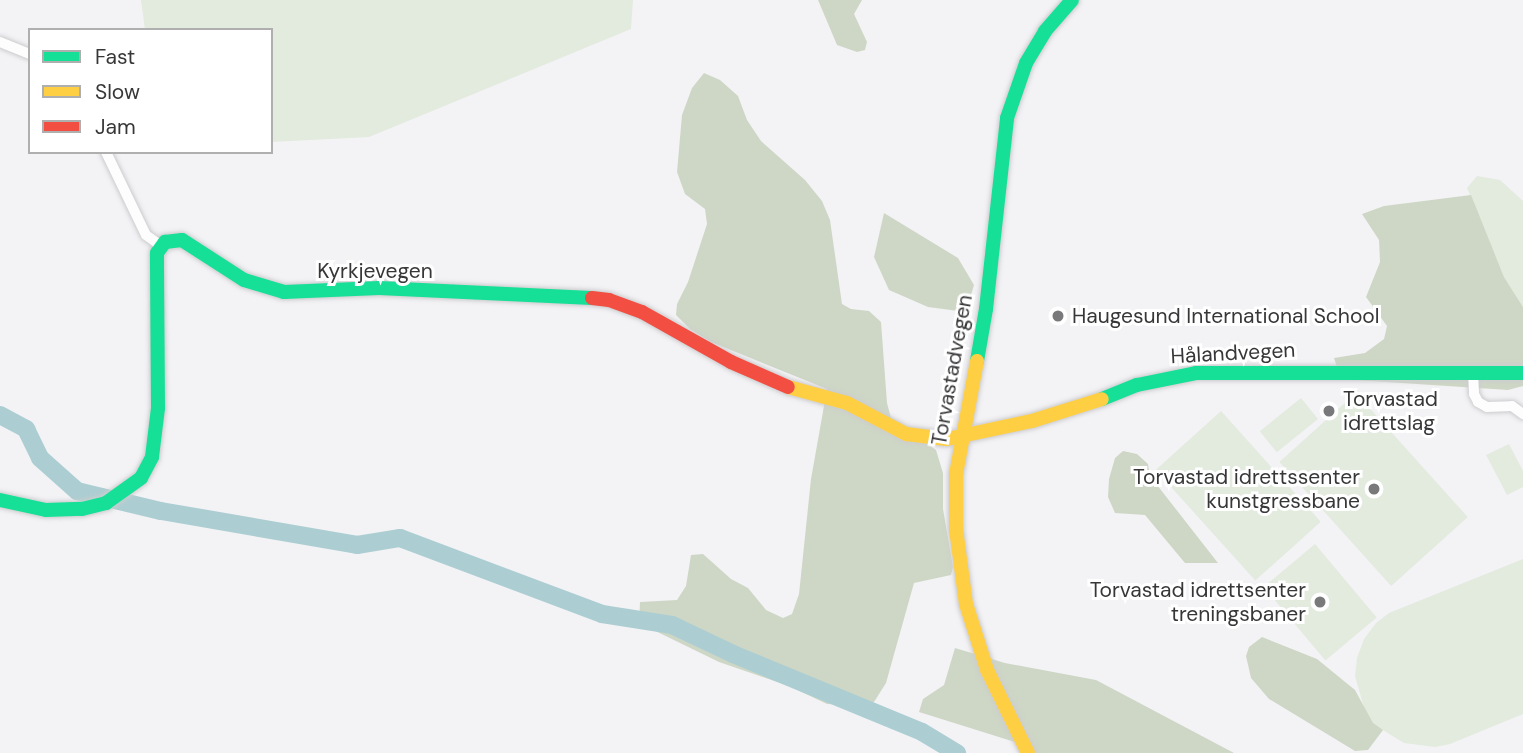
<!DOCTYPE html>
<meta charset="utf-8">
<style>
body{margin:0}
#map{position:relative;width:1523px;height:753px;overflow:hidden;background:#f3f3f6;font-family:"DM Sans",sans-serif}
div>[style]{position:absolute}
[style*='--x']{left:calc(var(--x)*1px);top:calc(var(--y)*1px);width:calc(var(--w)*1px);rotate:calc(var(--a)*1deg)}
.green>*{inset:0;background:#e3eade;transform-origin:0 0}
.forest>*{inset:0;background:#ced7c6}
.river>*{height:18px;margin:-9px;padding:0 9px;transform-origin:9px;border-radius:9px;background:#acced2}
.roads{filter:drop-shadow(0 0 2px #ccccce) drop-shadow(0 0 2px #ccccce)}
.street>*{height:10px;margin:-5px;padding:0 5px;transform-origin:5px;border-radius:5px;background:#fdfdfe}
.fast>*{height:14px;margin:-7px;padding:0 7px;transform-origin:7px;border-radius:7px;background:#16e098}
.slow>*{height:14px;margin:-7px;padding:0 7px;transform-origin:7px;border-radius:7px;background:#ffcf43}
.jam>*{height:14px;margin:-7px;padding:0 7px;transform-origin:7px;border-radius:7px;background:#f24e42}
.dots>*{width:19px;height:19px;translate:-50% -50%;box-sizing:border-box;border:4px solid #fff;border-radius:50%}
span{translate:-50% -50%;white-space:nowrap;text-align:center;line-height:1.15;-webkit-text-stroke:6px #fff;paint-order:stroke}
.street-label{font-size:21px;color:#373739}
.poi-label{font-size:21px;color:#373739}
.left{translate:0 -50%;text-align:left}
.right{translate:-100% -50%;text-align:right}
.legend{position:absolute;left:28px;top:28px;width:245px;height:126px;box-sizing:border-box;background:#fff;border:2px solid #afafb0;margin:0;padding:9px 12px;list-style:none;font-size:21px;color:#373739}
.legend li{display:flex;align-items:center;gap:14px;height:35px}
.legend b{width:35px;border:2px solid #afafb0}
</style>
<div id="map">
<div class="green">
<i style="clip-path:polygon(141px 0,633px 0,631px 29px,369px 137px,271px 142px,271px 30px,145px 30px)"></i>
<i style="clip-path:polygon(1477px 176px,1500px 180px,1523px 201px,1523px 307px,1504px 277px,1467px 188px)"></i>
<i style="left:1356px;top:393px;width:167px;height:103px;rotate:48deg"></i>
<i style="left:1301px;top:398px;width:27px;height:53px;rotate:51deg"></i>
<i style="left:1221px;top:411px;width:149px;height:88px;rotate:48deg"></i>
<i style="clip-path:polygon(1509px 444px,1523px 471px,1523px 487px,1507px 495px,1486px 455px)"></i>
<i style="left:1315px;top:544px;width:96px;height:67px;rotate:50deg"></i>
<i style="clip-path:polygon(1523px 559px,1523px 714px,1450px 744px,1435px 747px,1404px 743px,1373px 724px,1365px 711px,1355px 676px,1357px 658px,1364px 639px,1376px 623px,1389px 613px)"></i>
</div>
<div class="forest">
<i style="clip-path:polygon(818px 0,862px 0,854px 14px,867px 42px,865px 50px,857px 52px,837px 45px)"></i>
<i style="clip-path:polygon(704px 73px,720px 80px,738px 96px,747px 120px,761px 141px,805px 180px,822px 201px,830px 220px,842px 304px,851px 309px,869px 311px,881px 322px,887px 403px,891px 418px,936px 450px,943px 473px,943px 509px,953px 567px,951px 575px,914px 583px,886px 683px,874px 702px,866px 706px,827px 704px,789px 686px,719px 662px,639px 623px,640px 602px,677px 600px,686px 586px,691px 555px,703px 554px,731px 579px,748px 588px,766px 610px,783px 618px,792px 614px,799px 594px,811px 479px,827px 389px,711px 342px,690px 329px,676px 315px,677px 304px,688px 282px,707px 224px,705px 209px,685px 194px,677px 172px,682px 115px,692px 88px)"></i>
<i style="clip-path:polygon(1471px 195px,1504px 277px,1523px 307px,1523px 386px,1508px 390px,1341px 379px,1334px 358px,1365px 353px,1384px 339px,1387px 326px,1366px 297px,1380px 262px,1379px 240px,1362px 214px,1384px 206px)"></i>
<i style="clip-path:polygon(884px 213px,958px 258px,974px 285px,966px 312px,928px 307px,889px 290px,874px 257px)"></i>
<i style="clip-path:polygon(1123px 451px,1137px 454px,1148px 464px,1150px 476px,1218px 563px,1185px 563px,1145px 515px,1115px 513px,1108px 497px,1109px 479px,1115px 458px)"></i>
<i style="clip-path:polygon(1262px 637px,1317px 659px,1355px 690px,1373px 723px,1383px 730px,1368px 750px,1355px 751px,1269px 699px,1251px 678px,1246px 656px,1249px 647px)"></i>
<i style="clip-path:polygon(955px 648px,1005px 663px,1096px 680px,1234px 753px,1032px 753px,1021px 744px,919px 712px,923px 699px,944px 685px)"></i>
</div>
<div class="river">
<i style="--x:0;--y:415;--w:30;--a:28"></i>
<i style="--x:26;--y:429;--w:32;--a:64"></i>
<i style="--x:40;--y:458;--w:50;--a:41.7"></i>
<i style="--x:77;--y:491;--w:86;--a:13.4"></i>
<i style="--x:161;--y:511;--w:199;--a:9.8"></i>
<i style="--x:357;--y:545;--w:44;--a:-9.2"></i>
<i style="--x:400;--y:538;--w:216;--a:20.6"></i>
<i style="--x:602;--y:614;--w:71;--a:8.9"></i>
<i style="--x:672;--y:625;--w:68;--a:25.4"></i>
<i style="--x:733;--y:654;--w:204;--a:22.4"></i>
<i style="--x:922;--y:732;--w:41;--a:31"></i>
</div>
<div class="roads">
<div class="street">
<i style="--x:0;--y:42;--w:32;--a:22"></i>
<i style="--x:106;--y:152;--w:92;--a:64.3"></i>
<i style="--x:146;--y:235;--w:19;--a:36"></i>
<i style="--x:1473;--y:373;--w:21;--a:87"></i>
<i style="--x:1474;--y:394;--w:9;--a:63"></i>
<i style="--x:1478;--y:402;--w:10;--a:29"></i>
<i style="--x:1487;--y:407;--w:25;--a:-2"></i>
<i style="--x:1512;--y:406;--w:14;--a:36"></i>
</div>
<div class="fast">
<i style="--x:977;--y:361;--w:53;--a:-80.2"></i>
<i style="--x:986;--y:309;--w:192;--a:-83.7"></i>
<i style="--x:1007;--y:118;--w:58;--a:-70.9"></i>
<i style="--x:1026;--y:63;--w:37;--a:-59"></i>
<i style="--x:1045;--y:31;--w:41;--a:-48.9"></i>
<i style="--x:1102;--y:399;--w:38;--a:-22"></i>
<i style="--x:1137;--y:385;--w:60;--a:-11.5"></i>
<i style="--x:1196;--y:373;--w:327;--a:0"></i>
<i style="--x:0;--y:500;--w:47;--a:12.3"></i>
<i style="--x:46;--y:510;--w:36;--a:-2"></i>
<i style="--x:82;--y:509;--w:25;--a:-14"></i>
<i style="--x:106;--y:503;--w:43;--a:-35.5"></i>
<i style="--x:141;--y:478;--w:24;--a:-62"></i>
<i style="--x:152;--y:457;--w:49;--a:-83"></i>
<i style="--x:158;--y:408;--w:155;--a:-90.4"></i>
<i style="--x:157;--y:253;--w:14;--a:-54"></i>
<i style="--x:165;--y:242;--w:17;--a:-7"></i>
<i style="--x:182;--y:240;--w:74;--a:32.8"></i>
<i style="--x:244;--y:280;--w:42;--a:16.7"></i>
<i style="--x:284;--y:292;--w:95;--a:-2.4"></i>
<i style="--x:379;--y:288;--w:213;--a:2.7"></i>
</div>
<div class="slow">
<i style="--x:977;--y:361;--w:115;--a:100.5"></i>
<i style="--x:956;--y:474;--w:55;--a:90"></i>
<i style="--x:956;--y:529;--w:76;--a:82.4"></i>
<i style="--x:966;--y:604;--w:69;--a:72.3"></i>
<i style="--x:987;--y:670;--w:93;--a:63.7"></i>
<i style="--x:788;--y:387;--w:61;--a:15.2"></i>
<i style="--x:847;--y:403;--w:67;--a:27.7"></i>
<i style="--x:906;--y:434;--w:41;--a:7"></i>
<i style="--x:947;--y:439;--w:87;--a:-12"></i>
<i style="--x:1032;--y:421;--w:73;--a:-17.4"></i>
</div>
<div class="jam">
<i style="--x:592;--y:298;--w:17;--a:7"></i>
<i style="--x:609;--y:300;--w:35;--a:20"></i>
<i style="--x:642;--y:312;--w:102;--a:29.3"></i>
<i style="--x:731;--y:362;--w:62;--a:23.7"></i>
</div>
</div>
<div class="dots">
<i style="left:1058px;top:316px;background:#79797b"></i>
<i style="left:1329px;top:411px;background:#79797b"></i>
<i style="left:1374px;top:489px;background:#79797b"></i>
<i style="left:1320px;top:602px;background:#79797b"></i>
</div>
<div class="street-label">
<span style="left:375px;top:271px">Kyrkjevegen</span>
<span style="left:1233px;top:353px;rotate:-3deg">Hålandvegen</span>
<span style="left:952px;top:370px;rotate:-80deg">Torvastadvegen</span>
</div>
<div class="poi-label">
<span class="left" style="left:1072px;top:316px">Haugesund International School</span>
<span class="left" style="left:1343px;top:411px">Torvastad<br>idrettslag</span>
<span class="right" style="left:1360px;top:489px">Torvastad idrettssenter<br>kunstgressbane</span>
<span class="right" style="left:1306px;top:602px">Torvastad idrettsenter<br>treningsbaner</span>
</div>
<ul class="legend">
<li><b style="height:9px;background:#16e098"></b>Fast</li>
<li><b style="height:9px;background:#ffcf43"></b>Slow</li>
<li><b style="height:9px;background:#f24e42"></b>Jam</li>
</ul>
</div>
